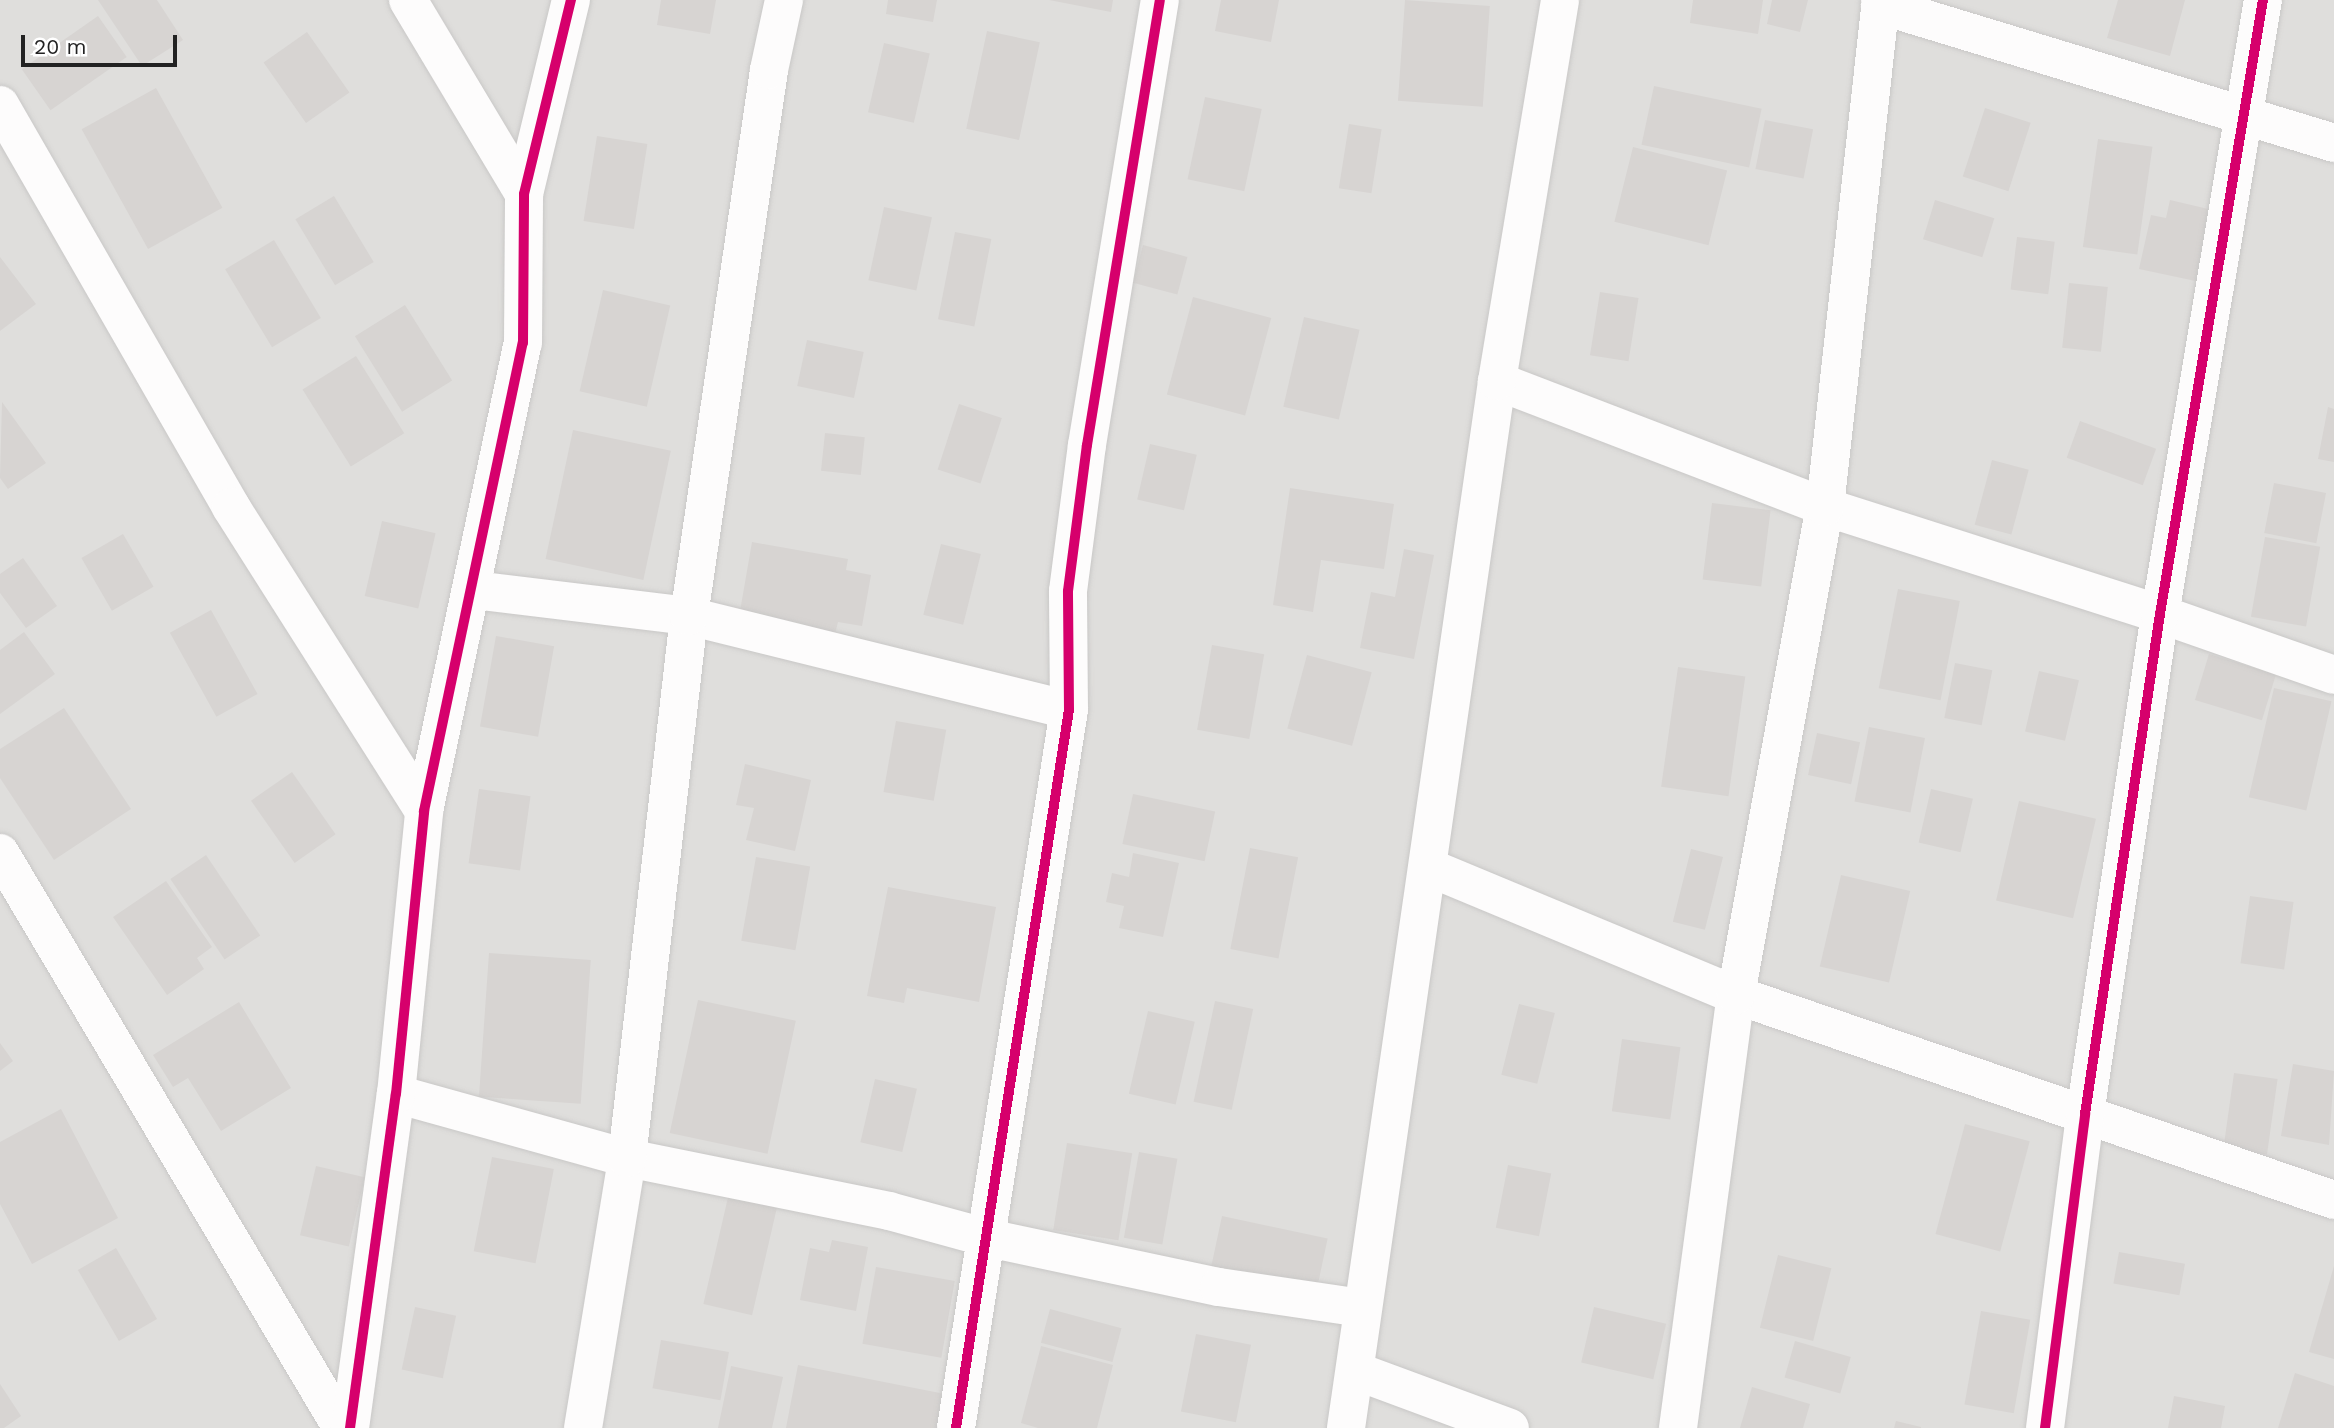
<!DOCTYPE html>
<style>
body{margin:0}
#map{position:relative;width:2334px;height:1428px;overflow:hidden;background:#f0eeeb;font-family:"Work Sans",sans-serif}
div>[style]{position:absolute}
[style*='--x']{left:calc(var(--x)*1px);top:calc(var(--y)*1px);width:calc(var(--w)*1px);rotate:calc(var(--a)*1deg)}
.residential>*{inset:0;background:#dfdedc;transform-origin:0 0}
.building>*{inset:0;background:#d7d4d2;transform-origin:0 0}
.roads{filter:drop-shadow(0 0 2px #c9c8c7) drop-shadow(0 0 2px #c9c8c7)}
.minor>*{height:38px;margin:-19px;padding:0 19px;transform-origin:19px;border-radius:19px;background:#fdfcfc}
.cycleway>*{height:10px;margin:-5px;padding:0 5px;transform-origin:5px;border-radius:5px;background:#d6006c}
span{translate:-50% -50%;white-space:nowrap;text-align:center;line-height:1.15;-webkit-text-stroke:6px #fff;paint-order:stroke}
.scale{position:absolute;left:21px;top:35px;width:156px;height:32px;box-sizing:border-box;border:4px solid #222;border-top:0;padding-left:9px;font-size:21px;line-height:24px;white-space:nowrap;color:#222;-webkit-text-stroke:5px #fff;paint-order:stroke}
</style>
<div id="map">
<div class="residential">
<i style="left:0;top:0;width:2334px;height:1428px"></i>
</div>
<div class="building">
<i style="clip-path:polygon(98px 0,157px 0,183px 40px,142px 66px)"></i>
<i style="clip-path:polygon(661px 0,716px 0,710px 34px,657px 25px)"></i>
<i style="clip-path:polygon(888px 0,937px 0,933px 22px,886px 14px)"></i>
<i style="clip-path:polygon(1049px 0,1113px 0,1111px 12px)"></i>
<i style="clip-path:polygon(1221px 0,1279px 0,1271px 42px,1215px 31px)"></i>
<i style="left:1405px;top:0;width:85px;height:101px;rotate:4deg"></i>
<i style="clip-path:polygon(1693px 0,1763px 0,1758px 34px,1690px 23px)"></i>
<i style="clip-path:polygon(1772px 0,1808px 0,1800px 32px,1767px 24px)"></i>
<i style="clip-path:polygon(2118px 0,2185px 0,2170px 56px,2107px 38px)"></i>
<i style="left:98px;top:16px;width:50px;height:93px;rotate:55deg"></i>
<i style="left:987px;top:31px;width:54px;height:100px;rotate:12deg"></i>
<i style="left:307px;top:32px;width:74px;height:53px;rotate:55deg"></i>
<i style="left:884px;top:43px;width:47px;height:71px;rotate:13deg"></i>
<i style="left:1654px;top:86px;width:110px;height:60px;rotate:12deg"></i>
<i style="left:156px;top:88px;width:137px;height:85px;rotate:61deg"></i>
<i style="left:1205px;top:97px;width:58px;height:84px;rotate:12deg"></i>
<i style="left:1985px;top:108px;width:48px;height:72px;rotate:18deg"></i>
<i style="left:1765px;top:120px;width:49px;height:50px;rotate:11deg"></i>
<i style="left:1349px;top:124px;width:33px;height:65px;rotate:9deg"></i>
<i style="left:597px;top:136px;width:51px;height:86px;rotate:9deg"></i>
<i style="left:2098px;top:139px;width:55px;height:109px;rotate:8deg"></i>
<i style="left:1633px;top:147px;width:97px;height:77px;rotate:14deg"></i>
<i style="left:334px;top:196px;width:77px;height:45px;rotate:59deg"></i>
<i style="left:1935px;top:200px;width:62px;height:41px;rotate:17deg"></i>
<i style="clip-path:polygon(2170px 200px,2221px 212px,2205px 283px,2139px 269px,2151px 215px,2166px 218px)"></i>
<i style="left:884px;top:207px;width:49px;height:75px;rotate:12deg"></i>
<i style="left:955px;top:232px;width:37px;height:89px;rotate:11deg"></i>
<i style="left:2017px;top:237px;width:38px;height:53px;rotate:7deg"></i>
<i style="left:274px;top:240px;width:91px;height:57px;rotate:59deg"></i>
<i style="left:1143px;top:245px;width:46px;height:39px;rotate:15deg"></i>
<i style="clip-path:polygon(0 257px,36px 304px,0 331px)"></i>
<i style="left:2069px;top:283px;width:39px;height:65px;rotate:6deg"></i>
<i style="left:603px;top:290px;width:69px;height:104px;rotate:13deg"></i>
<i style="left:1600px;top:292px;width:39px;height:64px;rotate:9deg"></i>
<i style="left:1193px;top:297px;width:81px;height:101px;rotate:15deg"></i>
<i style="left:405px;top:305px;width:89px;height:59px;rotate:58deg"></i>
<i style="left:1304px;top:317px;width:57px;height:92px;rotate:13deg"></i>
<i style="left:807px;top:340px;width:58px;height:47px;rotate:12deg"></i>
<i style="left:356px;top:356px;width:91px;height:63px;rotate:58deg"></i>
<i style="clip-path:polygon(2px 402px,46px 463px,8px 489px,0 478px)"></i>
<i style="left:959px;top:404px;width:45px;height:69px;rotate:18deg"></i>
<i style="clip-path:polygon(2328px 407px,2334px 409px,2334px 462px,2318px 459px)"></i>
<i style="left:2080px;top:421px;width:81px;height:39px;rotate:20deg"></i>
<i style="left:573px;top:430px;width:100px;height:132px;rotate:12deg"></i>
<i style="left:825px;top:433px;width:40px;height:38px;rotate:6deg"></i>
<i style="left:1150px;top:444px;width:48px;height:57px;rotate:13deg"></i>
<i style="left:1992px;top:460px;width:38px;height:67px;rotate:15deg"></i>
<i style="left:2274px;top:483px;width:53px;height:51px;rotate:11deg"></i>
<i style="clip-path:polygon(1290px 488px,1394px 504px,1384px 569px,1321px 560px,1313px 612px,1273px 605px)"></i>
<i style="left:1712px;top:503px;width:59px;height:77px;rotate:7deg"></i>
<i style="left:382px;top:521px;width:55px;height:77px;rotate:13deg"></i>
<i style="left:123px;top:534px;width:61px;height:48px;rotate:60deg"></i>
<i style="left:2265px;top:537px;width:56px;height:81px;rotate:10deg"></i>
<i style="clip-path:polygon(752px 542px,848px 559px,846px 570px,871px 575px,862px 626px,838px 622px,835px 634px,739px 617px)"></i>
<i style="left:941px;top:544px;width:41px;height:73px;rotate:14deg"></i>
<i style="clip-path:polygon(1404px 549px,1434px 555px,1414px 659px,1360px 648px,1371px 592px,1395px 597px)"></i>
<i style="clip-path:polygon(23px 558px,57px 606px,26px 628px,0 593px,0 574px)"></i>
<i style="left:1898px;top:589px;width:63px;height:101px;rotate:11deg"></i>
<i style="left:211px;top:610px;width:96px;height:47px;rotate:61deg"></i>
<i style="clip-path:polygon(24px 632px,55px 674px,0 714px,0 650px)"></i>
<i style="left:496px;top:636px;width:59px;height:92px;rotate:10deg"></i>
<i style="left:1212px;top:645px;width:53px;height:86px;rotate:10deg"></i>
<i style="left:2209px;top:654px;width:70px;height:48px;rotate:17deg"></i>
<i style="left:1307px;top:655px;width:67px;height:76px;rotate:15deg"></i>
<i style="left:1955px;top:663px;width:38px;height:56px;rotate:11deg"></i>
<i style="left:1678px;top:667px;width:68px;height:121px;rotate:8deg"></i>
<i style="left:2039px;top:671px;width:41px;height:62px;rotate:13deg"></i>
<i style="left:2274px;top:688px;width:59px;height:112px;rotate:13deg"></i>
<i style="clip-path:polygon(64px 708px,131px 809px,54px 860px,0 778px,0 749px)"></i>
<i style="left:896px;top:721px;width:51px;height:72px;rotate:10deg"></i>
<i style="left:1869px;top:727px;width:57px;height:76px;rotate:11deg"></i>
<i style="left:1817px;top:733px;width:44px;height:43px;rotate:12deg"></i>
<i style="clip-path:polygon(745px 764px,811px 780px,795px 851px,746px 840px,754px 808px,736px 805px)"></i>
<i style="left:292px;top:772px;width:76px;height:50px;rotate:55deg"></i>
<i style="left:479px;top:789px;width:52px;height:75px;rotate:8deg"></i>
<i style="left:1931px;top:789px;width:43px;height:55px;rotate:13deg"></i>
<i style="left:1133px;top:794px;width:84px;height:51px;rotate:12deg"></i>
<i style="left:2019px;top:801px;width:79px;height:102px;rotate:13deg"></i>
<i style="left:1250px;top:848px;width:49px;height:103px;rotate:11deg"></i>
<i style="left:1691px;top:849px;width:33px;height:75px;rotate:14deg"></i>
<i style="clip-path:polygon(1133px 853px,1179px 863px,1163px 937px,1119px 928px,1124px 906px,1106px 902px,1112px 873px,1129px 877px)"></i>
<i style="left:206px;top:855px;width:97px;height:43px;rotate:56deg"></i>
<i style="left:756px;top:857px;width:55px;height:85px;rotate:10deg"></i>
<i style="left:1841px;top:875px;width:71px;height:94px;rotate:13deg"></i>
<i style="clip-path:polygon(166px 881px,212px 947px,197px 958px,204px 969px,167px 995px,113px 917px)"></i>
<i style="clip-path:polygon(888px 887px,996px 907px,979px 1002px,907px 988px,904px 1003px,867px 996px)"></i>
<i style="left:2250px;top:896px;width:44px;height:68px;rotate:8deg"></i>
<i style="left:489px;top:953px;width:102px;height:144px;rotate:4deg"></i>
<i style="left:698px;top:1000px;width:100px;height:136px;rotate:12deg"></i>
<i style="left:1215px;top:1001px;width:39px;height:103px;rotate:12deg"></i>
<i style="clip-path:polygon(239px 1002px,291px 1088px,221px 1131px,188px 1078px,173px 1087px,153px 1055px)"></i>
<i style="left:1519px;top:1004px;width:37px;height:73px;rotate:14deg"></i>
<i style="left:1148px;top:1011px;width:48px;height:85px;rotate:13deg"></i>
<i style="left:1622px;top:1039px;width:59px;height:73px;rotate:8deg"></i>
<i style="clip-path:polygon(0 1043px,13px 1061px,0 1071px)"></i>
<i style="clip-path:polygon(2293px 1064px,2334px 1071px,2329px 1145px,2281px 1136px)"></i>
<i style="left:2234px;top:1073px;width:44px;height:76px;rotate:8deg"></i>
<i style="left:875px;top:1079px;width:43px;height:65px;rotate:13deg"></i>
<i style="clip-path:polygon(61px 1109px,118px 1218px,32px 1264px,0 1204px,0 1142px)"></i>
<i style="left:1965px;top:1124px;width:67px;height:114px;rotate:15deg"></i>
<i style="left:1067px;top:1143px;width:66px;height:88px;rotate:9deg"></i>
<i style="left:1139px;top:1152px;width:39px;height:87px;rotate:10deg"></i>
<i style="left:492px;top:1157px;width:63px;height:96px;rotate:11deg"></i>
<i style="left:1508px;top:1165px;width:44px;height:64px;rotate:11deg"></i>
<i style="left:316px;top:1166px;width:50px;height:71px;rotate:13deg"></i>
<i style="left:729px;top:1193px;width:50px;height:114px;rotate:13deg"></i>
<i style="left:1222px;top:1216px;width:108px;height:55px;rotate:12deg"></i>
<i style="clip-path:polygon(832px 1240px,868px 1247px,856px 1311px,800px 1300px,810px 1248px,829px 1252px)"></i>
<i style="left:116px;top:1248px;width:82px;height:44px;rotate:60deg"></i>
<i style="left:2119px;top:1252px;width:67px;height:32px;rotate:10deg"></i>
<i style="left:1778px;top:1255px;width:55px;height:75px;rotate:14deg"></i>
<i style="clip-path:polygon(2334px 1266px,2334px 1359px,2309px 1352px)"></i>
<i style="left:876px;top:1267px;width:80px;height:78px;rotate:10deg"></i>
<i style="left:415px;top:1307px;width:42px;height:64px;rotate:12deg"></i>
<i style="left:1594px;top:1307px;width:74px;height:57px;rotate:13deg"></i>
<i style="left:1050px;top:1309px;width:74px;height:35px;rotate:15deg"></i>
<i style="left:1981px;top:1311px;width:50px;height:95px;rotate:10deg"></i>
<i style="left:1196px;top:1334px;width:56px;height:79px;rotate:11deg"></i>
<i style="left:661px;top:1340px;width:69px;height:49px;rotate:10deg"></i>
<i style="left:1795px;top:1341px;width:58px;height:38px;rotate:16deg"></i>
<i style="clip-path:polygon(1041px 1346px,1113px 1365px,1097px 1428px,1038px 1428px,1021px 1423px)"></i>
<i style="clip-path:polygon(798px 1365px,950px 1395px,944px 1428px,786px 1428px)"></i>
<i style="clip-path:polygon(731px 1366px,783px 1377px,772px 1428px,718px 1428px)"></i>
<i style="clip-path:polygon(2295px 1373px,2334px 1386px,2334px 1428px,2278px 1428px)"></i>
<i style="clip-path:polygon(0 1384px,21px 1416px,4px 1428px,0 1428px)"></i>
<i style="clip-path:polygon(1752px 1387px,1810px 1404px,1803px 1428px,1740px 1428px)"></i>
<i style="clip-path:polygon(2174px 1396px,2225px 1406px,2221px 1428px,2168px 1428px)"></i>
<i style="clip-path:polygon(1896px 1421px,1921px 1427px,1921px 1428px,1894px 1428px)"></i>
</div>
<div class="roads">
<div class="minor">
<i style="--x:408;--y:0;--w:226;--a:59.1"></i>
<i style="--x:1880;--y:5;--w:475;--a:16.9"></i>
<i style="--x:0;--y:105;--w:464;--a:60.1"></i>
<i style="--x:231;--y:507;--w:360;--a:57.6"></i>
<i style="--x:1497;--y:381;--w:351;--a:21"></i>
<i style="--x:1825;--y:507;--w:352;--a:17.7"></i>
<i style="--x:2160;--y:614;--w:184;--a:19.3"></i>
<i style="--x:473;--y:590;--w:218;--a:6.9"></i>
<i style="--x:689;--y:616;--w:391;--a:13.9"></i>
<i style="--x:0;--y:853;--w:669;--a:59.26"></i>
<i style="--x:1428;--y:867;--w:334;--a:22.6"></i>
<i style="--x:1736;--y:995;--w:632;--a:18.92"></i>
<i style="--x:396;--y:1094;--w:240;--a:15.5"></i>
<i style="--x:627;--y:1158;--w:267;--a:11.4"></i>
<i style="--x:889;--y:1211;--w:103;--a:15.3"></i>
<i style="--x:988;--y:1238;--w:236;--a:12"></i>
<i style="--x:1219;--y:1287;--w:144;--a:8.4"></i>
<i style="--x:1356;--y:1371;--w:164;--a:20.3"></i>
<i style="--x:350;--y:1428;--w:337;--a:-82.2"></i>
<i style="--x:396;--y:1094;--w:284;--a:-84.3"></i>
<i style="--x:424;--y:811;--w:478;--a:-78.1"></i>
<i style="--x:523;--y:343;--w:149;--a:-89.6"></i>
<i style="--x:524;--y:194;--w:200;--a:-76.4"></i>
<i style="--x:583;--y:1428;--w:274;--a:-80.7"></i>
<i style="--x:627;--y:1158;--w:546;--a:-83.47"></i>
<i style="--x:689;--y:616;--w:552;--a:-81.66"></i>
<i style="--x:769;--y:70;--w:72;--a:-77.9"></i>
<i style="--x:956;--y:1428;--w:727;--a:-81.06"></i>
<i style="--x:1069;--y:710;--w:119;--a:-90.5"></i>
<i style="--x:1068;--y:591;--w:147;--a:-82.6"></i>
<i style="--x:1087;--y:445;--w:451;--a:-80.7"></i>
<i style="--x:1346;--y:1428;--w:1058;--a:-81.79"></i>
<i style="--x:1497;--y:381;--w:386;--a:-80.6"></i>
<i style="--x:1678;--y:1428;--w:437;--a:-82.4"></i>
<i style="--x:1736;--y:995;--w:496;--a:-79.7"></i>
<i style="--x:1825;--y:507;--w:510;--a:-83.7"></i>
<i style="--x:2045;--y:1428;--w:317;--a:-82.7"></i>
<i style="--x:2085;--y:1114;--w:506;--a:-81.47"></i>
<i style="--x:2160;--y:614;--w:623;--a:-80.48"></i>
</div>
</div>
<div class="cycleway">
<i style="--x:350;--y:1428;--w:337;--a:-82.2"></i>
<i style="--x:396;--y:1094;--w:284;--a:-84.3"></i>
<i style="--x:424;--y:811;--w:478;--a:-78.1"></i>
<i style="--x:523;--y:343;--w:149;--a:-89.6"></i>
<i style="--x:524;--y:194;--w:200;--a:-76.4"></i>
<i style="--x:956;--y:1428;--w:727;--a:-81.06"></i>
<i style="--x:1069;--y:710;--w:119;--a:-90.5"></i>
<i style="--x:1068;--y:591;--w:147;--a:-82.6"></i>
<i style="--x:1087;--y:445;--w:451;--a:-80.7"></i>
<i style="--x:2045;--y:1428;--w:317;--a:-82.7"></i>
<i style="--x:2085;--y:1114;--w:506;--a:-81.47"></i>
<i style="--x:2160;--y:614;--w:623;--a:-80.48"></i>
</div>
<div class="scale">20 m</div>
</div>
